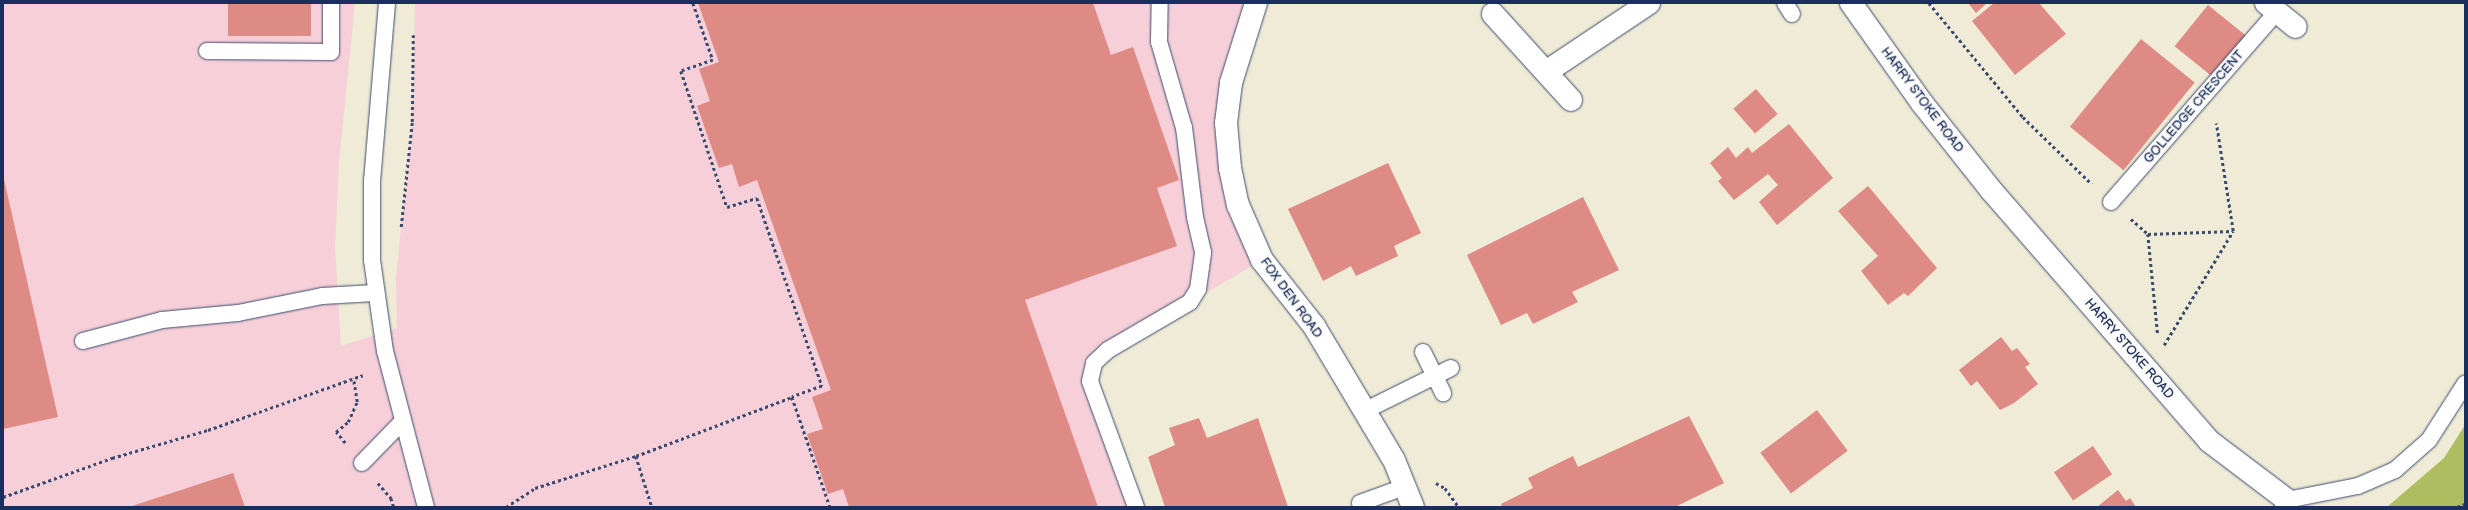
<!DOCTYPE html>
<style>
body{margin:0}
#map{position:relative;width:2468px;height:510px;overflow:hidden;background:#efebd6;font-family:"Balsamiq Sans",sans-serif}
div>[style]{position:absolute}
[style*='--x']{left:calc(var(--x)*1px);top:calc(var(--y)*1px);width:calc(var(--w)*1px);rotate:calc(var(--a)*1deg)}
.built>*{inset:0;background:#f6cfd9}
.green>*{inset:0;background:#aebd60}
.building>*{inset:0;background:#de8a85;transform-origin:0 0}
.path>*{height:2.5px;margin-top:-1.25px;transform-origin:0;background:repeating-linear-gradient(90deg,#3b4b70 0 3px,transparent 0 6px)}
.roads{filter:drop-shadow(0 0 1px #3b4b70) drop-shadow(0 0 1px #3b4b70)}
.service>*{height:16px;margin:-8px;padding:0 8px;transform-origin:8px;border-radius:8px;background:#fff}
.minor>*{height:22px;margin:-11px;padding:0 11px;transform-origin:11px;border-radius:11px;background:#fff}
span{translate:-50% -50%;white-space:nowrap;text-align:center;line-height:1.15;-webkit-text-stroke:3px #f6f6f2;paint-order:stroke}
.street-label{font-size:13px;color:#1b2f5e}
.frame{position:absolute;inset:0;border:4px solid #1b2f5e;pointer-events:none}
</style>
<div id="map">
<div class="built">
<i style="clip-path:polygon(3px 3px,355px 3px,339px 162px,335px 247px,341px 346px,397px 328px,396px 278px,412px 122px,415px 3px,1256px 3px,1226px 123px,1262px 260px,1108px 350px,1090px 381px,1136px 507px,3px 507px)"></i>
</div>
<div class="green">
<i style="clip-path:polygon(2465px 425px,2465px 507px,2387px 507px,2444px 458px)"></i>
</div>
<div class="building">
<i style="left:228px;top:3px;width:83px;height:33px"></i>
<i style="clip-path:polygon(698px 3px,1093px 3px,1111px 55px,1133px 47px,1179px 180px,1157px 188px,1177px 246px,1025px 300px,1098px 507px,849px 507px,843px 489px,828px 494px,807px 434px,823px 429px,812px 397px,831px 390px,757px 180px,739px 187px,732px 164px,719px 168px,697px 106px,710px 101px,699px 69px,719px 62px)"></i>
<i style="clip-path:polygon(1968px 3px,1987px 3px,1976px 13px)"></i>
<i style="clip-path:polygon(1994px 3px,2039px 3px,2066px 34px,2015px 75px,1972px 21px)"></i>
<i style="left:2208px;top:5px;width:51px;height:53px;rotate:39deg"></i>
<i style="left:2141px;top:39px;width:69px;height:113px;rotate:39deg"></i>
<i style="left:1756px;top:89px;width:33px;height:30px;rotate:49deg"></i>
<i style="clip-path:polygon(1789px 124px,1833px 178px,1777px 225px,1759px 202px,1778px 185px,1768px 174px,1734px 200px,1718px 181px,1722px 178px,1710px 163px,1728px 147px,1736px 158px,1748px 147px,1752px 153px)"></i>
<i style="clip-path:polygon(1388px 163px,1421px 233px,1394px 246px,1398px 256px,1356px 276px,1351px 266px,1323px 281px,1288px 209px)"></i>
<i style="clip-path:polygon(3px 175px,58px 417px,3px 429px)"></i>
<i style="clip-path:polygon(1868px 186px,1937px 268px,1908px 296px,1904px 293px,1888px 305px,1861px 271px,1878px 256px,1838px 211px)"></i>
<i style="clip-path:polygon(1583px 197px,1619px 270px,1572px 292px,1578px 302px,1533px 324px,1527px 313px,1501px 325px,1467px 255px)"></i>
<i style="clip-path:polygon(2001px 337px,2012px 351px,2017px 348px,2030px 364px,2025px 367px,2038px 384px,2014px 403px,2000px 410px,1977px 381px,1971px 386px,1959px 370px)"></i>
<i style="left:1817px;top:410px;width:51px;height:71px;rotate:53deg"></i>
<i style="clip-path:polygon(1689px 416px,1724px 483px,1675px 507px,1502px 507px,1501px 504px,1533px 488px,1528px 478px,1573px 456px,1578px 467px)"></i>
<i style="clip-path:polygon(1199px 418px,1207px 438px,1258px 418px,1288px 507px,1165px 507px,1148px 457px,1175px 445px,1169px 428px)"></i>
<i style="left:2093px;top:446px;width:34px;height:47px;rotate:56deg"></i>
<i style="clip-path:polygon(233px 473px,245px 507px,129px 507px)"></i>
<i style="clip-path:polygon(2118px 490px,2126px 501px,2130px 498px,2136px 507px,2097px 507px)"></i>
</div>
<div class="path">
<i style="--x:693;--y:3;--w:60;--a:70.7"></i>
<i style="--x:713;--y:60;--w:34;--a:161"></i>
<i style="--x:681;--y:71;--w:144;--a:71.3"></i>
<i style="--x:727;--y:207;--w:31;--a:-17"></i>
<i style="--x:757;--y:198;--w:199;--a:70.9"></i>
<i style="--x:822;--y:386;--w:32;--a:160"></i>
<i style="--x:792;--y:397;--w:116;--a:70.9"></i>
<i style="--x:1929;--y:3;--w:148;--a:50.5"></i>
<i style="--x:2023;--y:117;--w:96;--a:44.2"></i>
<i style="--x:2131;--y:219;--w:23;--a:41"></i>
<i style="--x:2148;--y:234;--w:102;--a:84.4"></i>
<i style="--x:401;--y:227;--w:106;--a:-84"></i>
<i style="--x:412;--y:122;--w:87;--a:-89.3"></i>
<i style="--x:2148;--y:234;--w:85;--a:-2"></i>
<i style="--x:2164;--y:345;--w:133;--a:-58.8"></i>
<i style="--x:2233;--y:231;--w:109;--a:-98.9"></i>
<i style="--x:345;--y:443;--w:14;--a:-129"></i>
<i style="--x:336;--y:432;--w:16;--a:-40"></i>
<i style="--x:348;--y:422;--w:22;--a:-66"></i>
<i style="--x:357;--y:402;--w:24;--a:-99"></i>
<i style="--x:636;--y:456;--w:53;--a:72.6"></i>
<i style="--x:378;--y:483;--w:20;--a:49"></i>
<i style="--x:391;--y:498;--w:9;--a:72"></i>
<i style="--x:1436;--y:483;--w:10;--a:29"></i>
<i style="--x:1445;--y:488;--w:24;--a:54"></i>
<i style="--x:3;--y:497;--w:116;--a:-19.7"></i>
<i style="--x:112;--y:458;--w:100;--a:-16.3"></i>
<i style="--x:208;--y:430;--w:164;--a:-19.5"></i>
<i style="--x:506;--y:507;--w:35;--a:-33"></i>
<i style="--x:535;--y:488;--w:106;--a:-17.6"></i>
<i style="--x:636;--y:456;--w:167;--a:-20.7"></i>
<i style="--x:2457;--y:507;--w:9;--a:-21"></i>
</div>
<div class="roads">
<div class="service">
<i style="--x:387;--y:3;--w:178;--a:94.8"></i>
<i style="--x:372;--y:180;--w:80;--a:90"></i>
<i style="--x:372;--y:260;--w:92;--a:81.9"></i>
<i style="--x:385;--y:351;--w:161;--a:75.3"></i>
<i style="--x:1785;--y:3;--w:13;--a:58"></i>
<i style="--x:207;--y:51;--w:124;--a:0.5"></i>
<i style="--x:331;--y:52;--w:49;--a:-90"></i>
<i style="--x:2111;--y:202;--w:252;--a:-48.9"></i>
<i style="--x:83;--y:341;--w:82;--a:-14.9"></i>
<i style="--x:162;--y:320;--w:76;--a:-5.3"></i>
<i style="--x:238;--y:313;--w:86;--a:-11.4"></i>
<i style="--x:322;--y:296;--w:53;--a:-3.2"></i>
<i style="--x:1423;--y:352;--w:46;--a:64"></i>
<i style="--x:1364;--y:411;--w:97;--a:-26.3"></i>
<i style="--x:362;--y:463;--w:57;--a:-45.7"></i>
<i style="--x:2287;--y:500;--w:72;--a:-11.2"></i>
<i style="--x:2358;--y:486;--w:40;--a:-23.4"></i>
<i style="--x:2395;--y:470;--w:45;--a:-41.4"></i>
<i style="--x:2429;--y:440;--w:67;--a:-57.3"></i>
<i style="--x:1360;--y:503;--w:47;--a:-20"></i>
<i style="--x:1136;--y:507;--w:134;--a:-110.1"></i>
<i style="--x:1090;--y:381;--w:18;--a:-77"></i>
<i style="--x:1094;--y:363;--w:19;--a:-43"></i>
<i style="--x:1108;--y:350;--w:95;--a:-30.3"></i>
<i style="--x:1190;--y:302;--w:15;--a:-58"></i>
<i style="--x:1198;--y:289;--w:37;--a:-82"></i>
<i style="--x:1203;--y:252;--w:36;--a:-103"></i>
<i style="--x:1195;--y:217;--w:90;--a:-97"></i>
<i style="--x:1184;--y:128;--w:90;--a:-106.2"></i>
<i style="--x:1159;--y:42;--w:39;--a:-89"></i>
</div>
<div class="minor">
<i style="--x:1256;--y:3;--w:84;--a:107.4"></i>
<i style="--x:1231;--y:83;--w:40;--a:97.1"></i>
<i style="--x:1226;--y:123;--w:45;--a:84.9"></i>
<i style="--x:1230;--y:168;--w:38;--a:78"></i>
<i style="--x:1238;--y:205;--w:60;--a:66.4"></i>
<i style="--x:1262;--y:260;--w:84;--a:51.8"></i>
<i style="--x:1314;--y:326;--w:156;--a:59.2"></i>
<i style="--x:1394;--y:460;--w:51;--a:68"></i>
<i style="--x:1851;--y:3;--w:123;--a:54.6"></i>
<i style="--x:1922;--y:103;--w:111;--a:51.6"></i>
<i style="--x:1991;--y:190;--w:332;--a:49"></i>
<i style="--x:2209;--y:441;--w:98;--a:37.1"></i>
<i style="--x:2287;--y:500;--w:7;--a:98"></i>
<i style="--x:2266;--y:3;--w:38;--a:39"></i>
<i style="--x:1493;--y:14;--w:116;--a:47.8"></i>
<i style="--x:1546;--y:72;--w:124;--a:-33.8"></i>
</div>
</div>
<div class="street-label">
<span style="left:1922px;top:100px;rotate:53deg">HARRY STOKE ROAD</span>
<span style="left:2194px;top:107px;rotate:-49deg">GOLLEDGE CRESCENT</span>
<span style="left:1291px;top:298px;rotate:54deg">FOX DEN ROAD</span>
<span style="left:2129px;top:349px;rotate:49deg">HARRY STOKE ROAD</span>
</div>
<div class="frame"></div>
</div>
